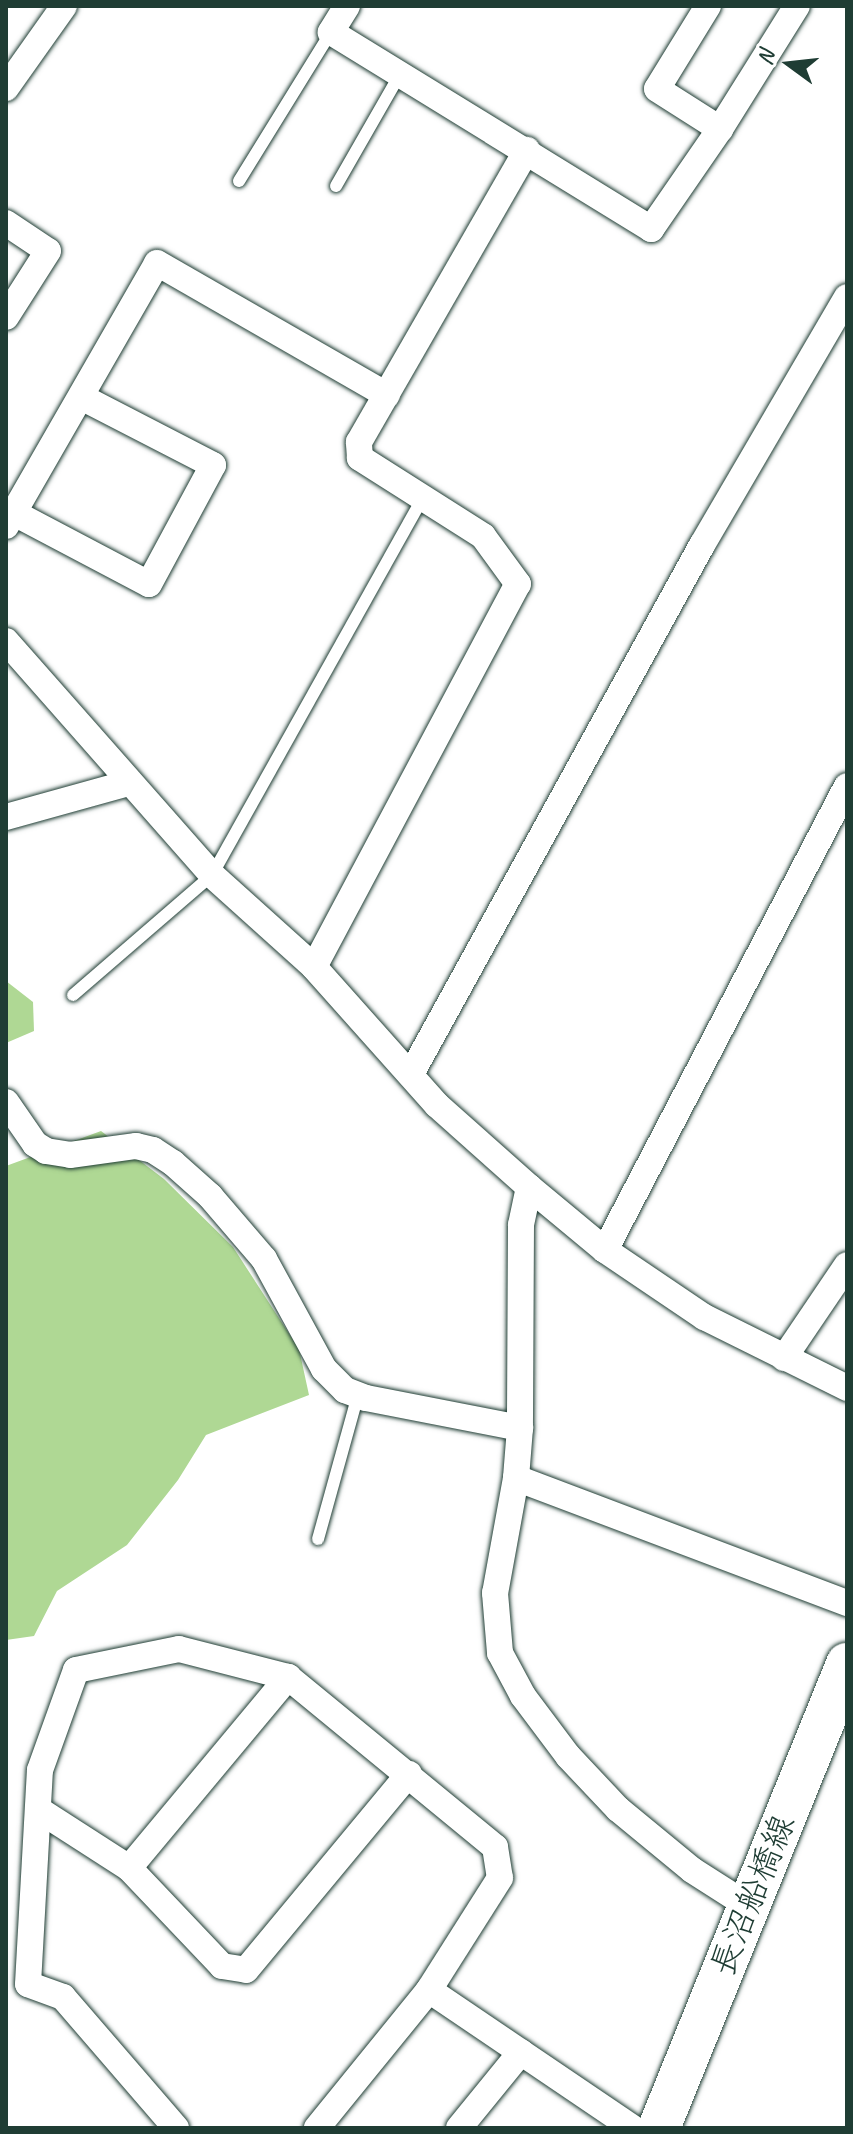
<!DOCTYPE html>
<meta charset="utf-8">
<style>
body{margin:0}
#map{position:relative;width:853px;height:2134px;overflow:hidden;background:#fff;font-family:Caveat,"Klee One",sans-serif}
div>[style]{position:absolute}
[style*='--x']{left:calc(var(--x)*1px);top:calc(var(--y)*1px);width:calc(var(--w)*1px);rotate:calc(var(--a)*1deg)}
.green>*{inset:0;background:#afd894}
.roads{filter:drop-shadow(0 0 2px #1f3d34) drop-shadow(0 0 2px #1f3d34)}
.lane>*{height:12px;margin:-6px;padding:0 6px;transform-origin:6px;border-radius:6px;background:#fff}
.street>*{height:26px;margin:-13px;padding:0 13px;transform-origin:13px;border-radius:13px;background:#fff}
.primary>*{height:42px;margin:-21px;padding:0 21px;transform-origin:21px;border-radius:21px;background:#fff}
span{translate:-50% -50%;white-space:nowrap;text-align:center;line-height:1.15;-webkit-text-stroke:8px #fff;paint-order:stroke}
.street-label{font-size:34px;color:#1f3d34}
.frame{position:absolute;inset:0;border:8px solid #1f3d34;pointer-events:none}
.north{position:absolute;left:749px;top:24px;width:80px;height:80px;-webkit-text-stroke:6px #fff;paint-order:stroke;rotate:285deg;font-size:22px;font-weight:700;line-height:32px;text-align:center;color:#1f3d34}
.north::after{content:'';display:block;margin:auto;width:28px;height:36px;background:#1f3d34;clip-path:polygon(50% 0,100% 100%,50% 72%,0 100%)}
</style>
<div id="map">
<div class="green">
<i style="clip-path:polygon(6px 981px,33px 1002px,34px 1031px,6px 1043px)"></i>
<i style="clip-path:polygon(101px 1131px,164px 1179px,233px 1247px,299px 1349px,309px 1395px,206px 1435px,178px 1480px,127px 1545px,57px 1591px,34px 1636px,6px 1640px,6px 1166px)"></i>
</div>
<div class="roads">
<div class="lane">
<i style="--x:239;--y:181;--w:175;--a:-58.3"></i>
<i style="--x:336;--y:186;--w:127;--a:-60.2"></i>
<i style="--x:73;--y:995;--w:184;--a:-40.8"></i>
<i style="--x:212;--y:875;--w:433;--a:-60.8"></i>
<i style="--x:318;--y:1539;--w:149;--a:-74.5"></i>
</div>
<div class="street">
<i style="--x:347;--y:6;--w:31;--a:122"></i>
<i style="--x:331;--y:32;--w:376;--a:31.6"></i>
<i style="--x:651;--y:229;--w:121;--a:-55.4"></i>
<i style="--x:720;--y:129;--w:145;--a:-58"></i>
<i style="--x:708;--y:6;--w:97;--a:121.6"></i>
<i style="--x:657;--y:89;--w:75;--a:32.4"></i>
<i style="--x:6;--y:88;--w:100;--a:-54.7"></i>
<i style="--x:6;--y:223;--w:50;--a:33.7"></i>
<i style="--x:48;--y:251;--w:78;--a:122.5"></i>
<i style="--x:16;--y:514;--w:150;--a:27.8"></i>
<i style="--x:149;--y:584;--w:135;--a:-61.7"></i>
<i style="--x:213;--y:465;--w:148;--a:-152.7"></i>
<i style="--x:6;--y:526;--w:303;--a:-60.1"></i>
<i style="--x:157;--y:263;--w:265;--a:29.9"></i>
<i style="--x:6;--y:641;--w:312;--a:48.6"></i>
<i style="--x:212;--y:875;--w:137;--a:42"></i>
<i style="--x:314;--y:967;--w:185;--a:48.3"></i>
<i style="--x:437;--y:1105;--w:123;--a:41.7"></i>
<i style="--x:529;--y:1187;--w:99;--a:39.7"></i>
<i style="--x:605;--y:1250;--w:120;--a:34.1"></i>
<i style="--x:704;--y:1317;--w:160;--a:26.4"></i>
<i style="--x:6;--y:817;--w:128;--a:-15.5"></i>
<i style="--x:314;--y:967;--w:434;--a:-62"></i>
<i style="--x:518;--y:584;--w:59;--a:-126.1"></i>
<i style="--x:483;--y:536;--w:146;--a:-147.6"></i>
<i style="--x:360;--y:458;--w:16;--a:-94"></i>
<i style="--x:359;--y:442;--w:337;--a:-60.1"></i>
<i style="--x:411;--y:1074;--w:604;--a:-61.19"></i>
<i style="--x:702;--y:545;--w:287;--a:-59.7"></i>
<i style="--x:6;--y:1102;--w:51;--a:55.4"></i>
<i style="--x:35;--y:1144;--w:13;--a:32"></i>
<i style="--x:46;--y:1151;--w:24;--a:9"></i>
<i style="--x:70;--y:1155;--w:67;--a:-7.8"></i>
<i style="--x:136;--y:1146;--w:17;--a:13"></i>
<i style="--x:153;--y:1150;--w:24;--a:33"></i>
<i style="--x:173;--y:1163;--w:50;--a:41.7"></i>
<i style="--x:210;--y:1196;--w:83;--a:49.4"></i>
<i style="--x:264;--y:1259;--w:125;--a:61.4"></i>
<i style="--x:324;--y:1369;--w:30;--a:45"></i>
<i style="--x:345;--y:1390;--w:22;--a:21"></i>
<i style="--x:366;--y:1398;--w:157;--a:11"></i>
<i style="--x:529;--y:1187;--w:39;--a:102"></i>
<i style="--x:521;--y:1225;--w:203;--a:90.3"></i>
<i style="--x:520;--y:1428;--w:50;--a:94.6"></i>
<i style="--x:516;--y:1478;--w:354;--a:20.7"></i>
<i style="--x:605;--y:1250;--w:523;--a:-62.46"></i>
<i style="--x:784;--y:1358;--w:112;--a:-55.9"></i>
<i style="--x:516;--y:1478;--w:117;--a:100.3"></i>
<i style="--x:495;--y:1593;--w:60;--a:85.2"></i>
<i style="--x:500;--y:1653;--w:49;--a:61.9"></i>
<i style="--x:523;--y:1696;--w:75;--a:53.1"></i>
<i style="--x:568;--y:1756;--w:73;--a:46.7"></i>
<i style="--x:618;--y:1809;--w:96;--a:39.5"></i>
<i style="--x:692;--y:1870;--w:65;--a:32.5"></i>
<i style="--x:39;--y:1810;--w:107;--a:32.8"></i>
<i style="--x:129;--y:1868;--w:135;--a:46.5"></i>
<i style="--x:222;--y:1966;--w:24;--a:9"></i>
<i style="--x:246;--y:1970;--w:255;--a:-50.3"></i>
<i style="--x:129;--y:1868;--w:249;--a:-50.2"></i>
<i style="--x:429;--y:1990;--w:246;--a:34.1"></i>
<i style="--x:176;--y:2128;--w:173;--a:-130.8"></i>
<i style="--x:63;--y:1997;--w:37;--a:-160"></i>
<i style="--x:28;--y:1984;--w:214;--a:-86.8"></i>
<i style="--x:40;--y:1770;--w:106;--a:-70.2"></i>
<i style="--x:76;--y:1670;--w:105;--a:-11.5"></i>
<i style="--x:179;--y:1649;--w:113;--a:14.4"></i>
<i style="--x:288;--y:1677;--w:268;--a:39.4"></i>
<i style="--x:495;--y:1847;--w:31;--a:81"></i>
<i style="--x:500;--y:1878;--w:133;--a:122.4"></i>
<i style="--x:429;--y:1990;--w:178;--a:129.1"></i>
<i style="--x:459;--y:2128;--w:98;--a:-50.8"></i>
</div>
<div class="primary">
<i style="--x:659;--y:2128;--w:501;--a:-67.94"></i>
</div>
</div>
<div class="street-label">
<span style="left:752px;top:1895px;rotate:-68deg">長沼船橋線</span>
</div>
<div class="frame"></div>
<div class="north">N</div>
</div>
